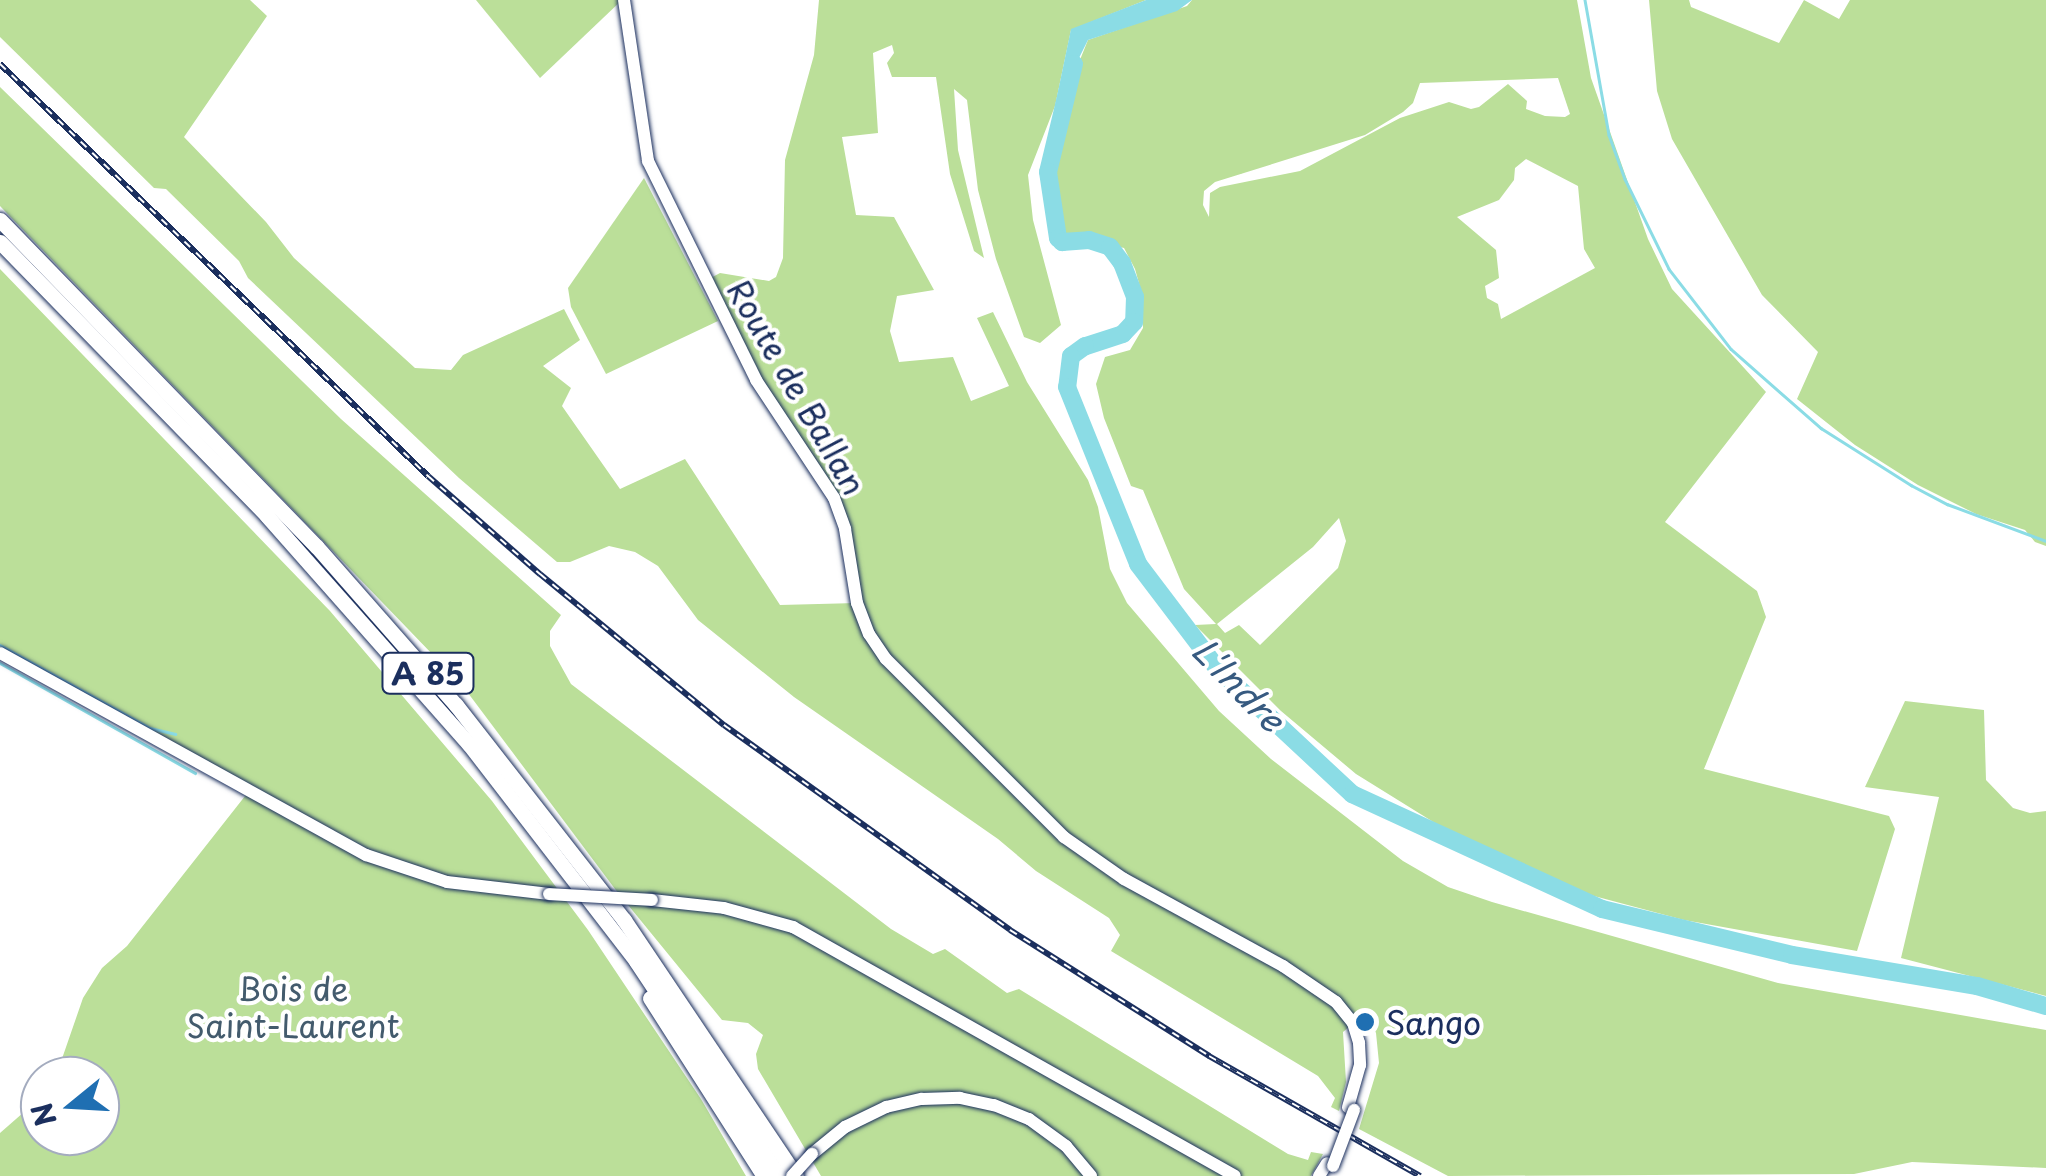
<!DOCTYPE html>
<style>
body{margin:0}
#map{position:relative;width:2046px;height:1176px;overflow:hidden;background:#fff;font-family:"Playpen Sans",sans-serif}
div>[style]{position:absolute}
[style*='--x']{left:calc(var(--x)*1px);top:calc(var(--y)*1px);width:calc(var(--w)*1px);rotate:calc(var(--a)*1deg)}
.green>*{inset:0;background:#bbdf99}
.water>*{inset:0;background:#8bdce5}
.stream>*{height:2.5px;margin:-1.25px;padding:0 1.25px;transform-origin:1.25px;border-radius:1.25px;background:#8bdce5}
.river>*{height:18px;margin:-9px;padding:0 9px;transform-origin:9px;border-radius:9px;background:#8bdce5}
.roads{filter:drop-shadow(0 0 2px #1b2f5e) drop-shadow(0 0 2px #1b2f5e)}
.secondary>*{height:12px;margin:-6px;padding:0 6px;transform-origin:6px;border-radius:6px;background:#fff}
.highway>*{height:15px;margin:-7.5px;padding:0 7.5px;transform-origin:7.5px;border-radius:7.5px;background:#fff}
.rail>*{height:6px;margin-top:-3px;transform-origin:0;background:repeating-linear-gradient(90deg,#fff 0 8px,#1b2f5e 0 16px);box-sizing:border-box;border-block:2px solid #1b2f5e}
.bridges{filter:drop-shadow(0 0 2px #1b2f5e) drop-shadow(0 0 2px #1b2f5e)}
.secondary-bridge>*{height:12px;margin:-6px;padding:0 6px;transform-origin:6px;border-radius:6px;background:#fff}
.dots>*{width:28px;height:28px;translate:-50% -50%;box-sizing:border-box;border:5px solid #fff;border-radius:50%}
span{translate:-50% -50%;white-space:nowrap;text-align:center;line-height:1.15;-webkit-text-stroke:8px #fff;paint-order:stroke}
.shield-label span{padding:2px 8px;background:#fff;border:2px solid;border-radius:8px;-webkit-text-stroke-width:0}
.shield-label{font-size:30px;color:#1b2f5e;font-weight:700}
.street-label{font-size:32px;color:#1b2f5e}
.park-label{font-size:32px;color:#435b6d}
.poi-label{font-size:32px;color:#1b2f5e}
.left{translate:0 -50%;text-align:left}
.water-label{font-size:35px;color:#375a80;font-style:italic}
.north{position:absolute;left:20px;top:1056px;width:100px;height:100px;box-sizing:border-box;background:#fff;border:2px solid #a4acbf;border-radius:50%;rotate:252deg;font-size:28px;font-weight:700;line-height:40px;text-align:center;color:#1b2f5e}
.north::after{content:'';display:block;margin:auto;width:35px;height:45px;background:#1f6fb2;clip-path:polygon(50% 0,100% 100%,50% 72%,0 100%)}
</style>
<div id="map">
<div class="green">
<i style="clip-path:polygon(0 0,250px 0,267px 16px,184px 137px,266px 222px,294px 258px,415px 368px,451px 370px,463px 355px,564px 309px,580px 340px,543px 366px,571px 388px,562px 406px,620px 489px,685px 459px,780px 605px,857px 603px,834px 498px,770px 405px,705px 281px,720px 273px,769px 281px,776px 277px,783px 258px,785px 160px,814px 55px,819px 0,1146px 0,1071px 30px,1055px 106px,1028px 175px,1033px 220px,1061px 325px,1040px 343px,1024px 337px,996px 259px,978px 190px,967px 100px,954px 89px,958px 150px,984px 258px,974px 251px,950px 174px,936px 77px,892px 77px,887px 63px,894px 53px,892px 45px,873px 53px,878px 133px,842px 137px,856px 215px,894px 217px,934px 290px,897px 296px,890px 331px,899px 362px,953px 357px,971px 401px,1009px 386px,977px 318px,993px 312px,1027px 382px,1088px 480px,1098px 507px,1110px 569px,1127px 603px,1219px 711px,1271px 759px,1403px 861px,1448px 887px,1492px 902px,1778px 983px,2046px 1030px,2046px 1168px,1912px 1162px,1854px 1174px,1448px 1176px,1359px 1129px,1379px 1063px,1376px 1033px,1367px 1012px,1343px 1032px,1346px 1082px,1339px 1111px,1331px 1107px,1335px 1098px,1318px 1076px,1111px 951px,1120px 935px,1109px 918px,1036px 871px,998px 839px,794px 697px,698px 620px,658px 566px,635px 552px,609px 546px,570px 562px,557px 562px,459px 478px,248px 278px,239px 261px,166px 189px,154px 188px,0 37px)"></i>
<i style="clip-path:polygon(476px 0,622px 0,540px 78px)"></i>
<i style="clip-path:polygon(evenodd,1192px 0,1577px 0,1591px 78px,1648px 239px,1672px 289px,1766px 392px,1665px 522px,1757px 591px,1766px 617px,1704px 769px,1889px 816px,1895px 829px,1857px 951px,1684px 920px,1594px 896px,1472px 846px,1356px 774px,1281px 711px,1195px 625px,1216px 624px,1184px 589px,1143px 490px,1131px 486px,1104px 418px,1096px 384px,1105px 357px,1130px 350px,1143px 328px,1142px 294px,1135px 269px,1124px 248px,1089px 240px,1062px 242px,1058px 238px,1048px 172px,1060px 109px,1088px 40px,1187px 6px,1192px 0,1558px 78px,1570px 114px,1565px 117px,1545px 116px,1526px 109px,1527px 101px,1508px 84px,1479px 107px,1471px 109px,1449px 102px,1400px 118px,1300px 171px,1220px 187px,1210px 193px,1209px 217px,1203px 205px,1204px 191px,1215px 182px,1365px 135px,1403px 112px,1413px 103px,1420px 83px,1558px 78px,1192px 0,1526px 159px,1578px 186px,1584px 249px,1595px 268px,1501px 319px,1498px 304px,1487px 298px,1485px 286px,1499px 278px,1496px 250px,1457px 217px,1499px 200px,1514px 180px,1515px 168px,1526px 159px,1192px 0,1339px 518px,1346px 541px,1338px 568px,1260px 645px,1239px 625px,1225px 633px,1217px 624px,1313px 547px,1339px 518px)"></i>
<i style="clip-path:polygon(1649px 0,1689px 0,1691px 7px,1779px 43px,1804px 0,1839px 19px,1850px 0,2046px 0,2046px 546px,2035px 542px,2025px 530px,1976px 514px,1918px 485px,1855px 445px,1797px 399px,1818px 352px,1762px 295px,1672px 139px,1657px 91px)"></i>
<i style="clip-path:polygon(0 87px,341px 419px,561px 615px,550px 631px,550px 646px,571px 684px,891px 929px,933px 954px,945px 949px,1007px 993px,1019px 989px,1288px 1154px,1308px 1160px,1311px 1152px,1323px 1154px,1311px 1176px,821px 1176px,758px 1069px,756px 1054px,763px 1035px,748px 1023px,722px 1020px,615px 889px,462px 685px,0 206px)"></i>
<i style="clip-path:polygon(644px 178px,718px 321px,606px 374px,571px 307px,568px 288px)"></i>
<i style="clip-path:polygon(0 269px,330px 611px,492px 801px,588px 930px,701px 1099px,746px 1176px,0 1176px,0 1133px,40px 1098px,40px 1136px,100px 1136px,100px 1076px,56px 1076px,83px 998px,102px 968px,127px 946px,249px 791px,0 653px)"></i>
<i style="clip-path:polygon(1905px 701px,1984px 710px,1986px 780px,2013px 808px,2030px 813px,2046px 811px,2046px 996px,1901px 958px,1939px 797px,1865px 787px)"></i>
</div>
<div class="water">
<i style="clip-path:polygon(1146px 0,1192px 0,1177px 11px,1088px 40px,1055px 106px,1071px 29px)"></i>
</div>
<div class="stream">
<i style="--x:1585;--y:0;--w:137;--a:79.9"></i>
<i style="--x:1609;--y:135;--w:47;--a:70"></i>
<i style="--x:1625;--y:179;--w:100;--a:63.9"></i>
<i style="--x:1669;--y:269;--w:101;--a:52.2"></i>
<i style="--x:1731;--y:349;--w:120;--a:41.3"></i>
<i style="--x:1821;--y:428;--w:107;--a:32.3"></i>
<i style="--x:1911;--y:485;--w:41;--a:27.8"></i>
<i style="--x:1947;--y:504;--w:106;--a:20.5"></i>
<i style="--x:0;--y:645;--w:171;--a:29"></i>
<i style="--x:150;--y:728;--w:26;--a:13"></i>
<i style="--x:0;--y:663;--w:224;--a:29.4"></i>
</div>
<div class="river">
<i style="--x:1074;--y:64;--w:111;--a:103.5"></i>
<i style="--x:1048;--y:172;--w:67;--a:81.4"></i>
<i style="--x:1058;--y:238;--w:6;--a:45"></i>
<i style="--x:1062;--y:242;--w:27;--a:-4"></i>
<i style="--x:1089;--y:240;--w:22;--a:18"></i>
<i style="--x:1110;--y:247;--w:20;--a:53"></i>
<i style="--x:1122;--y:263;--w:36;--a:69"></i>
<i style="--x:1135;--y:297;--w:25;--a:92"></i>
<i style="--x:1134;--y:322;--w:16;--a:133"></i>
<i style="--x:1123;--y:334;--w:40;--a:162"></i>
<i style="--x:1085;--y:346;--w:17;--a:144"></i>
<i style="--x:1071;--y:356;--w:31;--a:97"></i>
<i style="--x:1067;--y:387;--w:191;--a:68.1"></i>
<i style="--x:1138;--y:564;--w:131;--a:52.8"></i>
<i style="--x:1217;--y:668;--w:185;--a:43"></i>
<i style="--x:1352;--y:794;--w:275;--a:24.7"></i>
<i style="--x:1602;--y:909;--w:195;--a:13.6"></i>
<i style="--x:1792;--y:955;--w:188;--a:9.5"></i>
<i style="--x:1977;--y:986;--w:72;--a:16.2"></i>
</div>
<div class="roads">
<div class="secondary">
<i style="--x:624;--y:0;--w:163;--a:81.5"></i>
<i style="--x:648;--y:161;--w:244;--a:63.7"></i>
<i style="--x:756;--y:380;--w:141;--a:56.5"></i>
<i style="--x:834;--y:498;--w:33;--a:70"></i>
<i style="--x:845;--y:529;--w:75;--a:80.8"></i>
<i style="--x:857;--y:603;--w:33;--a:69"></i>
<i style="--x:869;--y:634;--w:30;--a:56"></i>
<i style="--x:886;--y:659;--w:252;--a:45"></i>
<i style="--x:1064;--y:837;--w:73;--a:35"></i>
<i style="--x:1124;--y:879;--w:181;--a:28.7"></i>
<i style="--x:1283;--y:966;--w:64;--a:34.2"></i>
<i style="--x:1336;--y:1002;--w:27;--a:51"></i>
<i style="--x:1353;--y:1023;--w:21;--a:73"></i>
<i style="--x:1359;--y:1043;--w:22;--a:87"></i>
<i style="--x:1360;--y:1065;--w:44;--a:105.9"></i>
<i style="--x:0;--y:653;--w:418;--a:28.9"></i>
<i style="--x:366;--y:855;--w:85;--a:18.4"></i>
<i style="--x:447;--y:882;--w:103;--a:6.7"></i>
<i style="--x:652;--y:900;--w:72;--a:6.3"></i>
<i style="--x:724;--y:908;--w:72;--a:15.4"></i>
<i style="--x:793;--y:927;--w:507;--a:29.39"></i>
<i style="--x:812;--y:1154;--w:43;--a:-39.3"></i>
<i style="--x:845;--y:1127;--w:46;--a:-26"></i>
<i style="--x:886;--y:1107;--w:37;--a:-13"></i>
<i style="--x:922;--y:1099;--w:38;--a:-2"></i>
<i style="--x:960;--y:1098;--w:35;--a:12"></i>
<i style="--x:994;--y:1105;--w:38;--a:22"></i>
<i style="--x:1029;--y:1119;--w:46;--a:36.1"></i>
<i style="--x:1066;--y:1146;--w:39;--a:50"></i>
<i style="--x:1319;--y:1176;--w:15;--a:-58"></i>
</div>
<div class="highway">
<i style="--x:0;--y:220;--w:455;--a:45.9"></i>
<i style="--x:317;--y:547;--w:210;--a:48.7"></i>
<i style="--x:456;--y:705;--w:273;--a:52"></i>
<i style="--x:624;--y:920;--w:308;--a:56.1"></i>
<i style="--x:0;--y:242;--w:383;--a:45.7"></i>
<i style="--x:267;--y:516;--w:305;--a:48.5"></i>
<i style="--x:469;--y:744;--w:274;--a:52.4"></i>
<i style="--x:636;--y:961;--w:258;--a:56.4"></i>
<i style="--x:650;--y:998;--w:211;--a:57.4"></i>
</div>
</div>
<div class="rail">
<i style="--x:0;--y:64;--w:594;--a:43.91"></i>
<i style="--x:428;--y:476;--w:149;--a:41.2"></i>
<i style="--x:540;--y:574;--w:238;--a:39.4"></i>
<i style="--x:724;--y:725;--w:352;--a:35.6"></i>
<i style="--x:1010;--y:930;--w:236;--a:32.3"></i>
<i style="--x:1209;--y:1056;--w:243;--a:29.6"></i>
</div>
<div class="bridges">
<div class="secondary-bridge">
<i style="--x:549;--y:894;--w:103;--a:3.3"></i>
<i style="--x:1333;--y:1166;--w:60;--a:-69.4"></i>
<i style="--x:792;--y:1176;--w:30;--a:-48"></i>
</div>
</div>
<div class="dots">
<i style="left:1365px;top:1022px;background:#1f6fb2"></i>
</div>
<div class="shield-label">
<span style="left:428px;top:673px">A 85</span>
</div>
<div class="street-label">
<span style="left:797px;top:387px;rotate:60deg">Route de Ballan</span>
</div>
<div class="park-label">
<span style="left:293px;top:1007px">Bois de<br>Saint-Laurent</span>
</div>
<div class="poi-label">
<span class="left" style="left:1385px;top:1022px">Sango</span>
</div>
<div class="water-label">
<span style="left:1239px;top:684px;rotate:46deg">L'Indre</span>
</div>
<div class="north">N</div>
</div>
